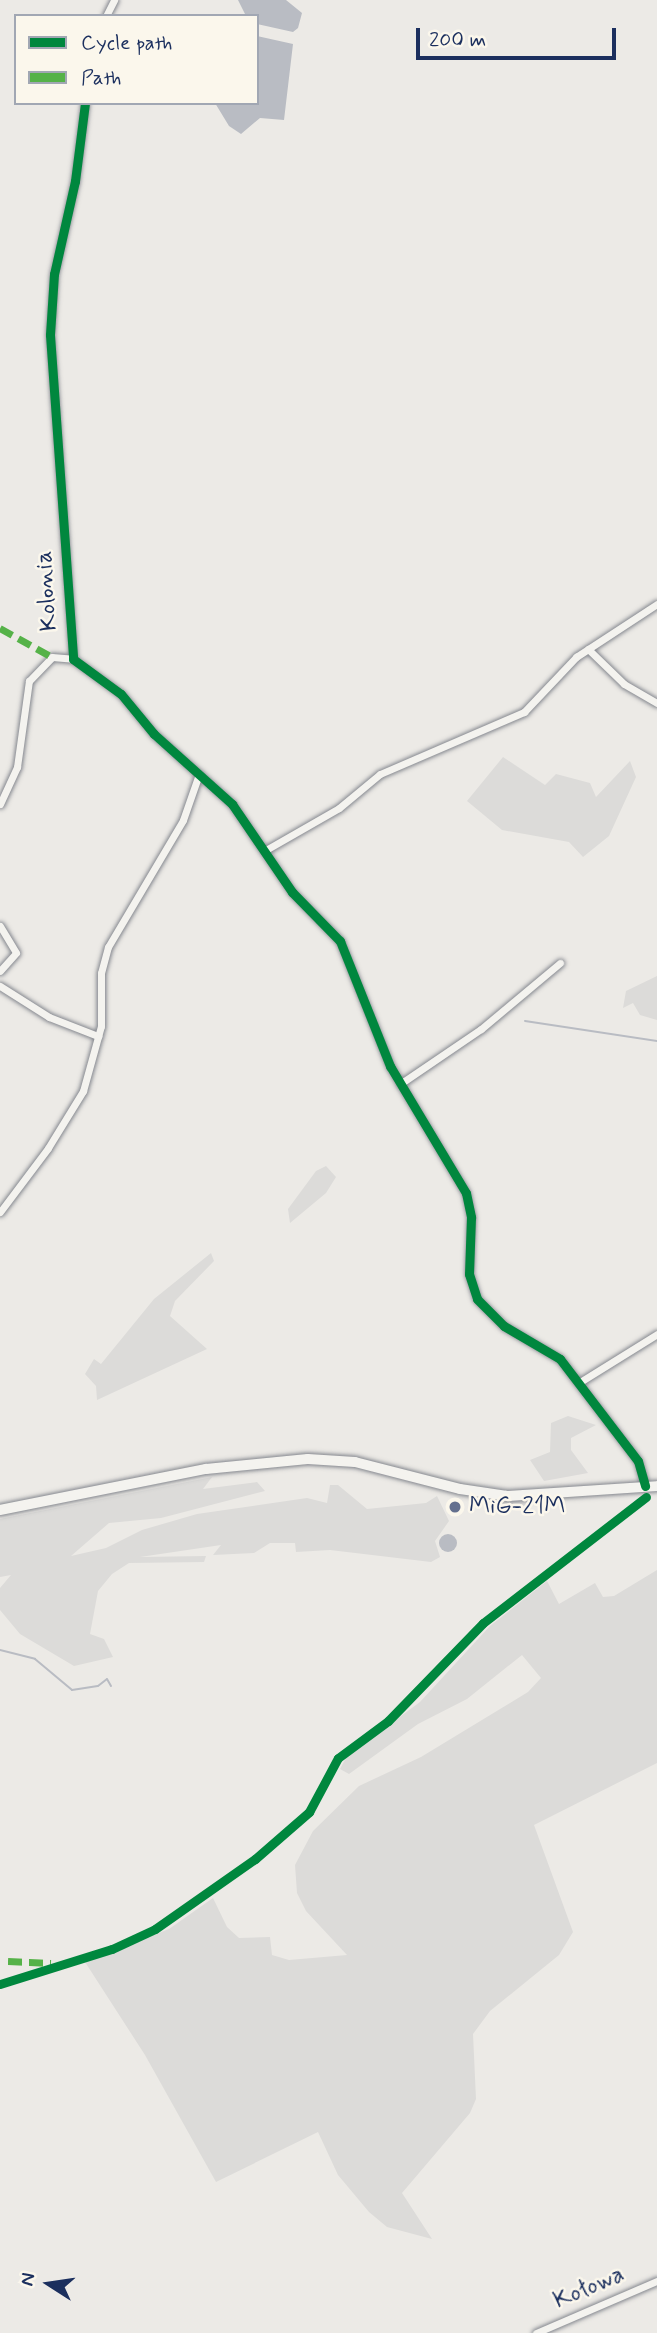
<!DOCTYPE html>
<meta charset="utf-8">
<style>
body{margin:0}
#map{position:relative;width:657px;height:2333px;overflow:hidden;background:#eceae6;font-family:Mynerve,sans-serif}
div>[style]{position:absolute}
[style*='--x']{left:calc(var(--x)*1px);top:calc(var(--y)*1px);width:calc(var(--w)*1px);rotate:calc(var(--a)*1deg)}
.green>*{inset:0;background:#dcdbd9}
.water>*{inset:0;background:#b9bcc3}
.round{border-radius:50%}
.stream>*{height:2px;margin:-1px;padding:0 1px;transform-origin:1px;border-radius:1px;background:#b9bcc3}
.roads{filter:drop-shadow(0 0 2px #85888f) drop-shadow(0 0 2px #85888f)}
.minor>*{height:7px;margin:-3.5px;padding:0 3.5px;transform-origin:3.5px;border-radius:3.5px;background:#f4f3ef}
.major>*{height:10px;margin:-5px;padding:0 5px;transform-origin:5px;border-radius:5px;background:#f4f3ef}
.quiet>*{height:7px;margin-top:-3.5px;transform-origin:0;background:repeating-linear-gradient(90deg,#55b248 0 14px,transparent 0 21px)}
.cycleway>*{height:9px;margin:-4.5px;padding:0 4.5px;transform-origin:4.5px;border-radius:4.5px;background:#00873e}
.dots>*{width:19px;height:19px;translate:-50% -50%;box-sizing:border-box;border:4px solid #fbf7ec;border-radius:50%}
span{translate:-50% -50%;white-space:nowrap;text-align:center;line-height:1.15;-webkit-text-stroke:5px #fbf7ec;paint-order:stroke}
.street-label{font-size:24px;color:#1b2f5e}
.poi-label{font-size:24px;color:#1b2f5e}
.left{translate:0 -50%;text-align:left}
.legend{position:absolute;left:14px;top:14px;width:245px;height:91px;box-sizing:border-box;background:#fbf7ec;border:2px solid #a1a7b3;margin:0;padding:9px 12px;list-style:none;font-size:21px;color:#1b2f5e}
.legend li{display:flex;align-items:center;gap:14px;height:35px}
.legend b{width:35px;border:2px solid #a1a7b3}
.north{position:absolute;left:14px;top:2249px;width:70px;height:70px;-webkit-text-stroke:5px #fbf7ec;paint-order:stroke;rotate:282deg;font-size:19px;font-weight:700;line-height:28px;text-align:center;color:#1b2f5e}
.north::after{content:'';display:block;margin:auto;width:24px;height:32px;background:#1b2f5e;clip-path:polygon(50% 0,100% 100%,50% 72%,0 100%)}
.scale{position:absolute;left:416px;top:28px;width:200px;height:32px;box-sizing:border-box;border:4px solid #1b2f5e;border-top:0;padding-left:9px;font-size:21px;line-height:24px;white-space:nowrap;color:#1b2f5e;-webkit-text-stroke:5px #fbf7ec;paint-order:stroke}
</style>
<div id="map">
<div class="green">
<i style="clip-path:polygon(503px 757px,545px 785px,556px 774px,590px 783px,596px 797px,630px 761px,636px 777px,609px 836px,583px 857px,569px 842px,502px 830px,467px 801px)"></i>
<i style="clip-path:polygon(657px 976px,657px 1020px,640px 1015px,633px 1003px,623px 1008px,626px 991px)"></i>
<i style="clip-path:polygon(326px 1166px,336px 1177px,326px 1193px,290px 1223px,288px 1209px,316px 1171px)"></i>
<i style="clip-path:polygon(211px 1253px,214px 1261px,175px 1301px,170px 1316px,207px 1349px,97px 1400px,96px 1386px,85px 1374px,94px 1359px,101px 1364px,154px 1299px)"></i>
<i style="clip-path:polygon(568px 1416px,596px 1425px,571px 1438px,571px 1450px,588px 1473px,544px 1481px,530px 1460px,550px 1452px,551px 1423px)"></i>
<i style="clip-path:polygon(212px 1477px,203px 1489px,257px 1482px,265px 1491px,161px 1518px,109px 1523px,71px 1556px,106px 1548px,142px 1530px,197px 1514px,307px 1498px,327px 1503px,330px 1485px,338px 1485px,367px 1509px,426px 1503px,437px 1496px,449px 1521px,435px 1541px,440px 1557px,431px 1562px,330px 1550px,296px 1552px,295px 1543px,270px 1543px,254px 1553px,213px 1555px,221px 1545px,140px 1557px,206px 1556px,204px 1562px,129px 1563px,112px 1574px,98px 1591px,90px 1634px,104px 1639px,113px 1657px,74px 1666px,20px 1634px,0 1610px,0 1588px,11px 1575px,0 1577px,0 1519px)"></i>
<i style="clip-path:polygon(495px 1501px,538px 1501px,542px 1503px,490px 1511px)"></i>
<i style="clip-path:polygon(657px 1570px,657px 1763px,534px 1825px,573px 1932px,559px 1955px,490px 2011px,473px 2034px,476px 2099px,470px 2113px,402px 2193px,432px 2239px,387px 2227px,369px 2212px,338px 2175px,318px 2132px,216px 2182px,145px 2055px,85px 1962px,169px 1929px,213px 1898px,227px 1927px,239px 1938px,270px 1937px,272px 1955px,289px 1960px,347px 1955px,306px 1911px,297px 1893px,295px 1865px,313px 1831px,359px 1786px,421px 1757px,528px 1692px,541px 1678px,522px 1655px,467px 1699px,418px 1724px,349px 1774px,340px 1769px,347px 1756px,420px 1702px,490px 1626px,547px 1581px,559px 1604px,595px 1583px,603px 1597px,614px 1596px)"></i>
</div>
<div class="water">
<i style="clip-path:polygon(238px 0,286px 0,302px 13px,298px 28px,293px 32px,257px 24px,257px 16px,246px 16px)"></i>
<i style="clip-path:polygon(257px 36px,293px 44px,284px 120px,260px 118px,241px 134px,229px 126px,215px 103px,257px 103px)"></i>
<i class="round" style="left:439px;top:1534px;width:18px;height:18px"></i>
</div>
<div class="stream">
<i style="--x:525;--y:1021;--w:134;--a:8.6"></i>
<i style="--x:0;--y:1650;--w:36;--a:14"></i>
<i style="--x:35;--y:1659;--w:48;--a:40"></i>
<i style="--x:72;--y:1690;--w:26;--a:-9"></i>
<i style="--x:98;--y:1686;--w:11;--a:-38"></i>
<i style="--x:107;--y:1679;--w:8;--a:60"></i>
</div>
<div class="roads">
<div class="minor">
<i style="--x:106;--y:16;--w:18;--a:-63"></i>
<i style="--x:85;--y:103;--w:79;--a:97.3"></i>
<i style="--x:75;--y:181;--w:95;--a:102.7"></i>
<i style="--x:54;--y:274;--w:61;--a:93.8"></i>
<i style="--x:50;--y:335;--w:325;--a:85.9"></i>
<i style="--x:73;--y:659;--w:59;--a:36.1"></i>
<i style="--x:121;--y:694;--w:52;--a:50.5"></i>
<i style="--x:154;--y:734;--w:105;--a:41.9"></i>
<i style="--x:232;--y:804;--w:107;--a:55.7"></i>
<i style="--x:292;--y:892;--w:69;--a:45.6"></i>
<i style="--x:340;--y:941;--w:135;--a:68.2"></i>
<i style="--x:390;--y:1066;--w:148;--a:59.1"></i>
<i style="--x:466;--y:1193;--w:25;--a:78"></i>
<i style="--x:471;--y:1217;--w:57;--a:92"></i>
<i style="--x:469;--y:1274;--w:26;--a:72"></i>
<i style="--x:477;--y:1299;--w:38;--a:45"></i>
<i style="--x:504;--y:1326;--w:65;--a:30.5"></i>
<i style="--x:560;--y:1359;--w:128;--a:52.6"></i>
<i style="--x:638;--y:1461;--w:26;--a:74"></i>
<i style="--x:588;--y:649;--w:50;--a:44.2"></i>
<i style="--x:624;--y:684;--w:38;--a:30"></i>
<i style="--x:0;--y:804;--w:41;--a:-65.3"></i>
<i style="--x:17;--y:767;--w:87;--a:-82.1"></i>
<i style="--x:29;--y:681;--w:33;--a:-46"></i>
<i style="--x:52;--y:657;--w:21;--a:5"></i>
<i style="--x:264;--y:851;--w:86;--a:-29.8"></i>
<i style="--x:339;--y:808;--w:53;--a:-39.7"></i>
<i style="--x:380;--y:774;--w:157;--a:-23.3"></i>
<i style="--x:524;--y:712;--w:76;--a:-46.6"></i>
<i style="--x:576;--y:657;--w:97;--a:-33.2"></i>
<i style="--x:0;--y:926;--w:31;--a:59"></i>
<i style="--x:16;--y:953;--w:24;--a:132"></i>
<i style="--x:0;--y:986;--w:58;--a:32.3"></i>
<i style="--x:49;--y:1017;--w:53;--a:21.2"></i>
<i style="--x:400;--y:1084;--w:98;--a:-34.2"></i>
<i style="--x:481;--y:1029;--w:103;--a:-39.9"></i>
<i style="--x:0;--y:1212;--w:80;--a:-53.1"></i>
<i style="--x:48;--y:1148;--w:67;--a:-58.4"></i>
<i style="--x:83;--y:1091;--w:67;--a:-74.5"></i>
<i style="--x:101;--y:1026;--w:53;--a:-90"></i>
<i style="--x:101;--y:973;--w:27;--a:-75"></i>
<i style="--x:108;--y:947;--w:147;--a:-59.4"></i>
<i style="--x:183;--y:820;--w:49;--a:-70.8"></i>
<i style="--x:580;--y:1382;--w:91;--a:-31.9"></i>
<i style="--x:536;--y:2333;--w:132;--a:-23.3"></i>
</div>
<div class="major">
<i style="--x:0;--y:1510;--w:210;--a:-11.3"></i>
<i style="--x:206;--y:1469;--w:102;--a:-5.6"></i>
<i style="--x:308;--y:1459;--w:47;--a:3.7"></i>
<i style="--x:355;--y:1462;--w:108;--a:14.4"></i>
<i style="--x:460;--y:1489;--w:49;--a:8.3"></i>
<i style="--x:508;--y:1496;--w:149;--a:-3.8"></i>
</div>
</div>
<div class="quiet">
<i style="--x:0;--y:628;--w:60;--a:29.1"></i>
<i style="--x:8;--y:1961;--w:43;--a:2.7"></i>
</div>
<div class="cycleway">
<i style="--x:85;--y:103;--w:79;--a:97.3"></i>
<i style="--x:75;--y:181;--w:95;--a:102.7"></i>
<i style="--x:54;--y:274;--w:61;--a:93.8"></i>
<i style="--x:50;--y:335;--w:325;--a:85.9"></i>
<i style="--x:73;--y:659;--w:59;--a:36.1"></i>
<i style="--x:121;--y:694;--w:52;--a:50.5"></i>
<i style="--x:154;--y:734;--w:105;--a:41.9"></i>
<i style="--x:232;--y:804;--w:107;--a:55.7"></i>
<i style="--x:292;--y:892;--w:69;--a:45.6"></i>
<i style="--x:340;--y:941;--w:135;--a:68.2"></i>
<i style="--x:390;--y:1066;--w:148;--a:59.1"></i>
<i style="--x:466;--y:1193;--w:25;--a:78"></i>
<i style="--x:471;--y:1217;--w:57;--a:92"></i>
<i style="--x:469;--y:1274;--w:26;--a:72"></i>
<i style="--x:477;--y:1299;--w:38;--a:45"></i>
<i style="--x:504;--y:1326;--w:65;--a:30.5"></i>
<i style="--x:560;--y:1359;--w:128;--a:52.6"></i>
<i style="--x:638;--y:1461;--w:26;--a:74"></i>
<i style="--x:0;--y:1984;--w:117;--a:-17.4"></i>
<i style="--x:112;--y:1949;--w:47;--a:-24.9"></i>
<i style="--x:155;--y:1929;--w:122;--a:-35"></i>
<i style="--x:255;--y:1859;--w:72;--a:-41"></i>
<i style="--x:309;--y:1812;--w:61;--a:-61.8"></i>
<i style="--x:338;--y:1758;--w:62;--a:-36.5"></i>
<i style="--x:388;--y:1721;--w:136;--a:-45.9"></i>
<i style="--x:483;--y:1623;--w:206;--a:-37.7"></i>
</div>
<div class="dots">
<i style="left:455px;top:1507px;background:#64708e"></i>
</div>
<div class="street-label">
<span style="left:47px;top:591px;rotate:-94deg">Kolonia</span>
<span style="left:589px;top:2288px;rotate:-23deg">Kołowa</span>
</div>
<div class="poi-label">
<span class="left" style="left:469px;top:1507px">MiG-21M</span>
</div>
<ul class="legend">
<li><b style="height:9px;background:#00873e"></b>Cycle path</li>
<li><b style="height:9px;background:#55b248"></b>Path</li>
</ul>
<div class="north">N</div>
<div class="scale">200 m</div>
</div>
